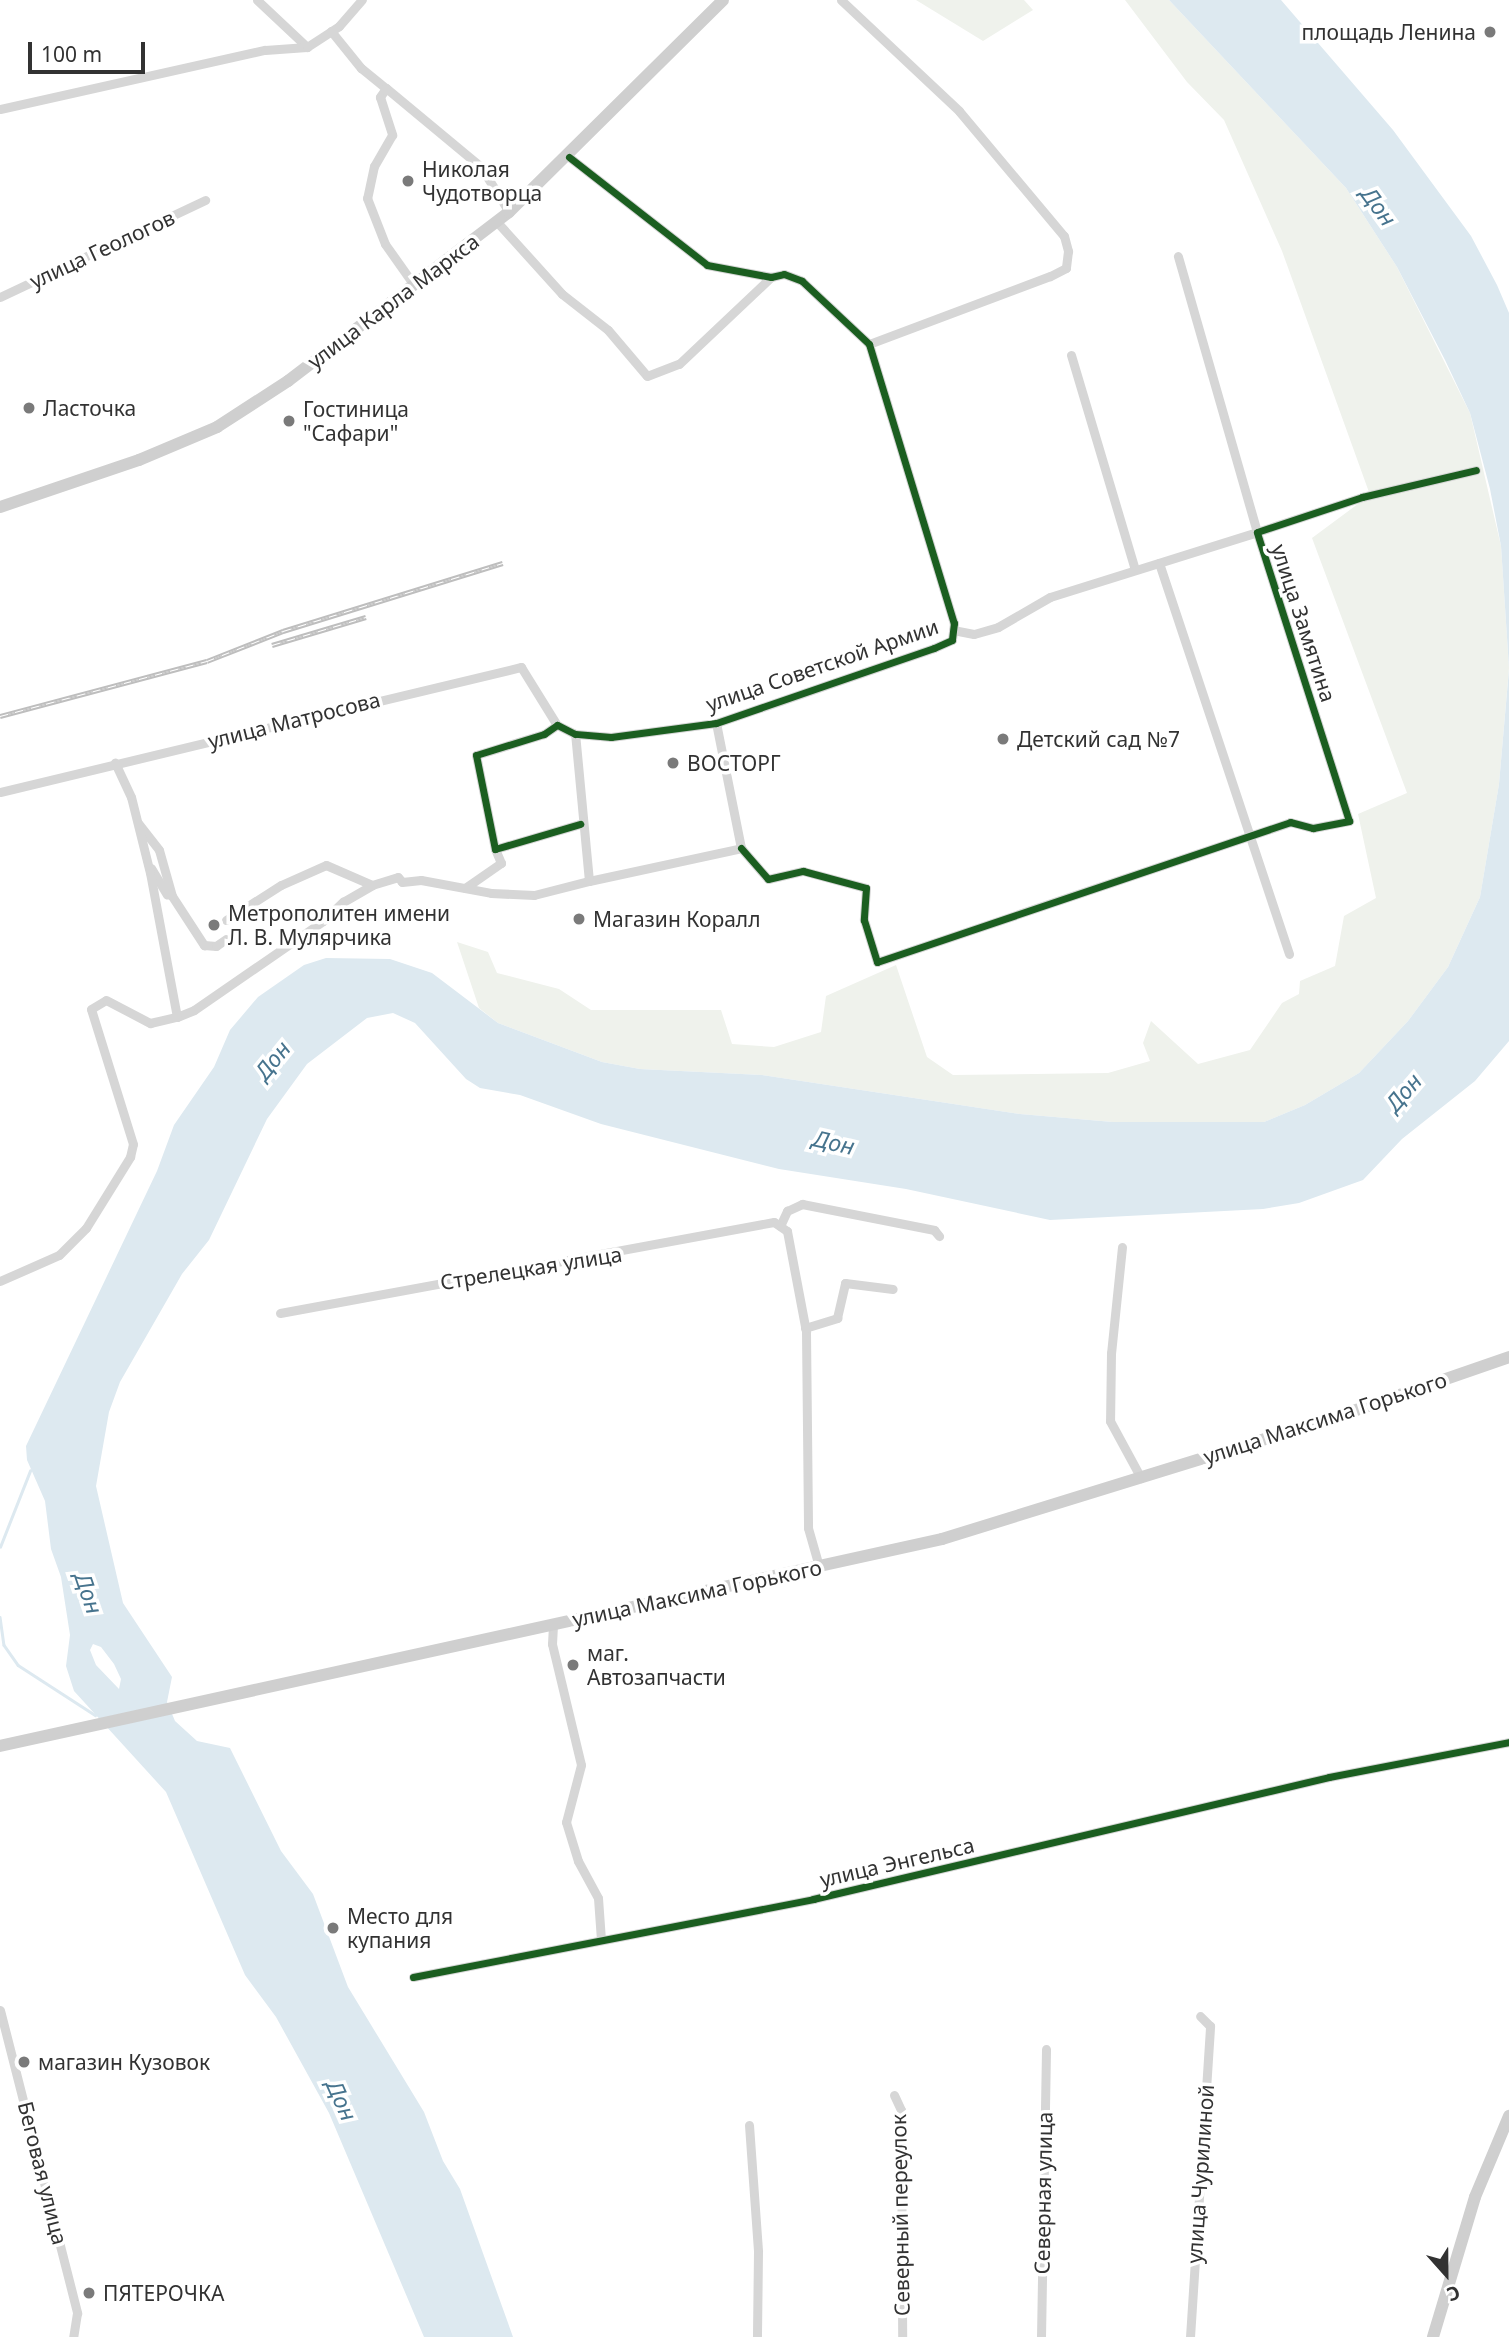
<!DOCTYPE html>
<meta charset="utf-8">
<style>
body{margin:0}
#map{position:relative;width:1509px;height:2337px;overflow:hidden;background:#fff;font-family:"Noto Sans",sans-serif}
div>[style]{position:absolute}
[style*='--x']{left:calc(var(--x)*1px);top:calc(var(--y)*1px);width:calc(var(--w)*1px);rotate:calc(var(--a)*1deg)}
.green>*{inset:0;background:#eff2ec}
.water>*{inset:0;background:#dde9f0}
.stream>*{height:2.5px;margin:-1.25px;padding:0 1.25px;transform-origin:1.25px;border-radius:1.25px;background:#dde9f0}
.street>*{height:9px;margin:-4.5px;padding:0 4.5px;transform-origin:4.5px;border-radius:4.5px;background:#d6d6d6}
.secondary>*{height:12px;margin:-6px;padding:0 6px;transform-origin:6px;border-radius:6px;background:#cfcfcf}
.rail>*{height:5px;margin-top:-2.5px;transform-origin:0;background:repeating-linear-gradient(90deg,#fff 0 8px,#bebebe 0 16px);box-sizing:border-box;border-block:2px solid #bebebe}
.cycleway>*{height:7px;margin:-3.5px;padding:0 3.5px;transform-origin:3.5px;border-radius:3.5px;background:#1b5e20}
.dots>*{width:19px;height:19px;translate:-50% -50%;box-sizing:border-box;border:4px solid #fff;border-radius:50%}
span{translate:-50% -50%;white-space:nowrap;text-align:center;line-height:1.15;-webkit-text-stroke:7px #fff;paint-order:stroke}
.poi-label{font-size:21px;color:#323232}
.right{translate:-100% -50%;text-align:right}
.left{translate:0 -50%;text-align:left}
.street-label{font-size:21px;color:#323232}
.water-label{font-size:23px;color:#47748e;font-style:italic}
.north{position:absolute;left:1411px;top:2239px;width:70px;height:70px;-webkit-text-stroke:5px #fff;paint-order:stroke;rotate:159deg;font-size:19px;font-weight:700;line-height:28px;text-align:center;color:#323232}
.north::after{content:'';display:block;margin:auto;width:24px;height:32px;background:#323232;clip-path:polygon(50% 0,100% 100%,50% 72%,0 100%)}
.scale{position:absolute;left:28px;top:42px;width:117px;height:32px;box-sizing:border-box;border:4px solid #323232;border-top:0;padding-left:9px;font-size:21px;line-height:24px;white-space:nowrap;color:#323232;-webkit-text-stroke:5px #fff;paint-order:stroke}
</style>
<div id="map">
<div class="green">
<i style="clip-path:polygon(916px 0,1024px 0,1033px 10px,983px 41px)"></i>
<i style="clip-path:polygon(1125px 0,1169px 0,1346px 188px,1397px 267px,1470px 413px,1501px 546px,1509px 668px,1499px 784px,1480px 897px,1448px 967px,1408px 1021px,1359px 1073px,1305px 1105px,1264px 1122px,1113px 1122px,1020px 1114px,762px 1075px,640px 1069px,602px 1062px,498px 1023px,479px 1008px,457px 942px,488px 952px,497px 973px,559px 989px,591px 1010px,721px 1010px,732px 1044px,774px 1047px,821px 1032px,826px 996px,896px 965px,927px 1057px,953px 1075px,1108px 1073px,1150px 1061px,1143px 1043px,1151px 1021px,1198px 1064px,1250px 1050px,1282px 1003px,1299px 994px,1300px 981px,1335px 966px,1344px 916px,1376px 898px,1358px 814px,1407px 793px,1312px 538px,1370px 495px,1282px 251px,1224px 120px,1187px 82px)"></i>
</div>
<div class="water">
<i style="clip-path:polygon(1169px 0,1281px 0,1393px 130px,1471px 236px,1497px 285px,1509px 313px,1509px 668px,1501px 546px,1490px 489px,1470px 413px,1445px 360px,1397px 267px,1346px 188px)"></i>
<i style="clip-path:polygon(evenodd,1509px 669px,1509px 1041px,1475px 1081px,1402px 1139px,1363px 1180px,1299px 1203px,1263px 1209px,1050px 1220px,906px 1189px,779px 1169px,601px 1124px,520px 1095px,480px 1088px,466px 1079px,415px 1023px,393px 1013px,367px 1018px,307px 1064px,267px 1119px,209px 1240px,182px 1274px,120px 1382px,109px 1412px,96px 1486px,123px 1603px,172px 1677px,167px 1702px,175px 1721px,197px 1741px,230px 1748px,281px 1851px,313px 1894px,348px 1987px,424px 2112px,443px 2161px,460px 2189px,513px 2337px,424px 2337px,329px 2113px,276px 2017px,245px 1975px,166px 1792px,74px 1691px,66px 1666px,70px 1635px,61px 1577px,51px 1549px,45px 1501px,27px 1460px,26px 1446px,157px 1171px,174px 1125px,214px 1067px,230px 1030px,258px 997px,304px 965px,326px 958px,390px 959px,432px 973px,498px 1023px,602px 1062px,640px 1069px,762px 1075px,1020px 1114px,1113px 1122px,1264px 1122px,1305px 1105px,1359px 1073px,1408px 1021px,1448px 967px,1480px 897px,1499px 784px,1509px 669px,93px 1644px,101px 1647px,114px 1664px,121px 1679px,119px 1689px,96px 1665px,90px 1650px,93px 1644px)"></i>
</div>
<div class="stream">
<i style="--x:0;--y:1547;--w:82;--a:-68.5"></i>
<i style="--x:0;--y:1617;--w:28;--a:82"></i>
<i style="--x:4;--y:1645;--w:24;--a:55"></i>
<i style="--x:18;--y:1665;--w:92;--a:33"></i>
</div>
<div class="street">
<i style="--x:257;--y:0;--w:69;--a:43.2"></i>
<i style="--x:841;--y:0;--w:162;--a:43.2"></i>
<i style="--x:959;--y:111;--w:163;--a:50"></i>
<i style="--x:1064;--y:236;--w:16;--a:75"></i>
<i style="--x:1068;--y:251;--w:17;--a:97"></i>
<i style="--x:1066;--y:268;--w:18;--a:153"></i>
<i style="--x:1050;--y:276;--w:193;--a:159.4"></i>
<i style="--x:331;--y:31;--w:48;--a:51"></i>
<i style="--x:361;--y:68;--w:32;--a:39"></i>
<i style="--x:386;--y:88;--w:11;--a:124"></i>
<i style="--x:380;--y:97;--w:40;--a:72"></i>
<i style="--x:392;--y:135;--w:36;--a:120"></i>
<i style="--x:374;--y:166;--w:33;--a:102"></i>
<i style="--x:367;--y:198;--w:49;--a:68.6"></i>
<i style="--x:385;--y:244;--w:50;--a:54.7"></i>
<i style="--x:386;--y:88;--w:124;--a:39.7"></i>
<i style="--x:481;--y:167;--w:53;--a:58.1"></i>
<i style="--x:0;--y:109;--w:271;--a:-12.6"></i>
<i style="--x:265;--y:50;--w:42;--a:-4.1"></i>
<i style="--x:307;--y:47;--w:38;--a:-33"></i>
<i style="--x:339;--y:26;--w:35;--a:-49"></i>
<i style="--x:569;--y:157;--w:175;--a:38"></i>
<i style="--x:707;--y:265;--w:65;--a:10.6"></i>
<i style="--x:771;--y:277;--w:13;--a:-13"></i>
<i style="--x:784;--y:274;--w:19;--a:21"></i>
<i style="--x:802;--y:281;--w:92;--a:43.2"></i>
<i style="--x:869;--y:344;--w:292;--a:73.1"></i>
<i style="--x:954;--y:623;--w:17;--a:97"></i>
<i style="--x:952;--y:640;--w:20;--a:156"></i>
<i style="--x:934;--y:648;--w:231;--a:161"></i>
<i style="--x:716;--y:723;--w:106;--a:172.4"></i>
<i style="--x:611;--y:737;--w:36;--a:-175"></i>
<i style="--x:575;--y:734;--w:20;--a:-153"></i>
<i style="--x:557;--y:725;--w:16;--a:145"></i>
<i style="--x:544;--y:734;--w:71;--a:162.8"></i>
<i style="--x:476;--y:755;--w:96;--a:78.6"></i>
<i style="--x:495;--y:849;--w:89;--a:-16.4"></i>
<i style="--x:497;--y:222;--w:97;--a:47.9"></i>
<i style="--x:562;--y:294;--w:58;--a:38"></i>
<i style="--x:608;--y:330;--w:60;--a:49.7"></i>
<i style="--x:647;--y:376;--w:34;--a:-21"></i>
<i style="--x:679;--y:364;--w:127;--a:-43.4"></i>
<i style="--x:0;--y:297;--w:227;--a:-25.3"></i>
<i style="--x:1071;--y:355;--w:224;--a:73.4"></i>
<i style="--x:1159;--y:563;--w:412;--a:71.6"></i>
<i style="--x:953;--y:630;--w:21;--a:11"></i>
<i style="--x:974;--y:634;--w:25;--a:-16"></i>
<i style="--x:998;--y:627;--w:60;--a:-30"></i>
<i style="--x:1050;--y:597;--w:217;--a:-17.4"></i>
<i style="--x:1257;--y:532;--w:287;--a:-106"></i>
<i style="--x:0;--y:792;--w:536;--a:-13.49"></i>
<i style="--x:521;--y:667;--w:68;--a:58.2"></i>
<i style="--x:138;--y:823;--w:34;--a:52"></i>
<i style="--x:159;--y:850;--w:48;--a:74.2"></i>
<i style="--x:172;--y:896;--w:59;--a:56.9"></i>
<i style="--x:204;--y:945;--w:12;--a:5"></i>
<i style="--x:216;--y:946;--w:12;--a:-35"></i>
<i style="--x:741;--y:848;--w:41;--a:48.9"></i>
<i style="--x:768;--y:879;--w:36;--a:-13"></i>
<i style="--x:803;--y:871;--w:65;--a:15.1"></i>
<i style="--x:866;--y:888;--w:32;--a:94"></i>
<i style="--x:864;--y:920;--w:44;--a:72.8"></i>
<i style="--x:877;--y:962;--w:436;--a:-18.7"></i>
<i style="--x:1290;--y:822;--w:24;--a:15"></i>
<i style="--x:1313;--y:828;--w:37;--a:-11"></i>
<i style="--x:1349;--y:821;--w:303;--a:-107.7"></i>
<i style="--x:1257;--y:532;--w:111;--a:-18.4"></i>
<i style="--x:1362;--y:497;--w:117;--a:-13.3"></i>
<i style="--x:151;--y:868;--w:31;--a:59"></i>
<i style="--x:589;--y:881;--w:156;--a:-12.2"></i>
<i style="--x:741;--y:848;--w:127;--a:-101.3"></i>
<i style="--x:465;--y:888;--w:44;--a:-34.8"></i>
<i style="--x:501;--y:863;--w:15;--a:-113"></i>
<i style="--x:226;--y:920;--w:65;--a:-32.5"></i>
<i style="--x:281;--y:885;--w:49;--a:-24"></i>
<i style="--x:326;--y:865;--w:50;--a:23.5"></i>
<i style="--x:177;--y:1017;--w:18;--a:-22"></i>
<i style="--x:194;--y:1010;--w:157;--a:-34.6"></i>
<i style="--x:323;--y:921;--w:28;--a:-44"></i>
<i style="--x:343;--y:902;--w:34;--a:-30"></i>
<i style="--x:372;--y:885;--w:27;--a:-17"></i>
<i style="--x:398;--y:877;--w:6;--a:51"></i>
<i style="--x:402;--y:882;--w:19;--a:-6"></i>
<i style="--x:421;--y:880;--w:71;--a:10.5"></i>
<i style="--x:491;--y:893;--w:43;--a:2.7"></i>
<i style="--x:534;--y:895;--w:57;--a:-14.3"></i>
<i style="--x:589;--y:881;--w:148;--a:-95.4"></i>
<i style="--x:780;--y:1226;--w:17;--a:-65"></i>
<i style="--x:787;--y:1211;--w:17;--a:-25"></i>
<i style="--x:802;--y:1204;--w:135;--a:11.1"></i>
<i style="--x:934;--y:1230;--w:8;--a:50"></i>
<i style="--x:1122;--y:1247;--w:107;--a:95.9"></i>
<i style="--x:1111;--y:1353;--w:68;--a:90.8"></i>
<i style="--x:1110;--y:1421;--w:65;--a:61.5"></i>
<i style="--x:0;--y:1281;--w:64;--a:-23.8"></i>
<i style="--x:59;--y:1255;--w:38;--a:-45"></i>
<i style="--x:86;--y:1228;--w:84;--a:-58.2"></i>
<i style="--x:130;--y:1157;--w:13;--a:-77"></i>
<i style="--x:133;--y:1144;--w:141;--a:-107.3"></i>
<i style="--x:91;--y:1009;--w:17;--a:-31"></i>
<i style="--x:106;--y:1000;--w:50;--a:27.6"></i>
<i style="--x:150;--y:1023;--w:28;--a:-13"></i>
<i style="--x:177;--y:1017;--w:147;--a:-100.6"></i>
<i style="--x:150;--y:873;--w:78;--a:-104"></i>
<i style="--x:131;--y:797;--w:38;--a:-115"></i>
<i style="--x:280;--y:1313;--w:502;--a:-10.44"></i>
<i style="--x:774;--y:1222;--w:16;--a:35"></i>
<i style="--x:787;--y:1231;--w:103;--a:79.3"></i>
<i style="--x:806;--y:1332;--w:196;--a:89.4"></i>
<i style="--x:808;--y:1528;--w:40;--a:74"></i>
<i style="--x:805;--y:1328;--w:34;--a:-17"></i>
<i style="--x:837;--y:1318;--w:36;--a:-77"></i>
<i style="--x:845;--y:1283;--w:48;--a:7.1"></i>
<i style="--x:553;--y:1625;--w:19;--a:93"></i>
<i style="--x:552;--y:1644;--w:124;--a:76.5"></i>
<i style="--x:581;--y:1765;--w:59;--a:104.7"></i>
<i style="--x:566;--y:1822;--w:41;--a:72.9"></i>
<i style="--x:578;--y:1861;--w:42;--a:61.6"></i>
<i style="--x:598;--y:1898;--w:42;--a:85.9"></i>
<i style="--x:413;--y:1977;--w:408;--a:-11"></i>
<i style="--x:813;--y:1899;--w:530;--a:-13.3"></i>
<i style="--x:1329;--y:1777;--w:183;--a:-11"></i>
<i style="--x:0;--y:2010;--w:313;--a:75.7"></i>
<i style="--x:77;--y:2313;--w:24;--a:99"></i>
<i style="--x:894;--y:2095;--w:17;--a:65"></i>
<i style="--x:901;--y:2110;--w:227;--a:89.7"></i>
<i style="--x:749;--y:2125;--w:127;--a:85.9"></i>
<i style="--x:758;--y:2252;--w:85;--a:90.7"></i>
<i style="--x:1041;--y:2337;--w:288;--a:-89"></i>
<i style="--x:1190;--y:2337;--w:312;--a:-86.3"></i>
<i style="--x:1210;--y:2026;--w:14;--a:-135"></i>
</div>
<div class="secondary">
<i style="--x:0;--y:507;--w:147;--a:-18.7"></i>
<i style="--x:139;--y:460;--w:85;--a:-22.9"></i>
<i style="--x:217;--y:427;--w:85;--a:-32.9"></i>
<i style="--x:288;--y:381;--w:278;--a:-37.4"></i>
<i style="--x:509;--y:212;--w:301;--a:-44.7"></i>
<i style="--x:0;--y:1746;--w:964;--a:-12.39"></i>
<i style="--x:942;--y:1539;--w:412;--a:-17.2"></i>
<i style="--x:1336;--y:1417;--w:183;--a:-19.1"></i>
<i style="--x:1433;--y:2337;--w:146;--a:-73.3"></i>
<i style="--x:1475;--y:2197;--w:88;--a:-67.2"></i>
</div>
<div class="rail">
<i style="--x:272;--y:645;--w:98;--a:-16.6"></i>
<i style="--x:0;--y:716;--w:214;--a:-14.9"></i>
<i style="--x:207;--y:661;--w:82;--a:-21.5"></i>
<i style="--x:283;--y:631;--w:230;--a:-17.2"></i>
</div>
<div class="cycleway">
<i style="--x:569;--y:157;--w:175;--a:38"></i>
<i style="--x:707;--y:265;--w:65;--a:10.6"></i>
<i style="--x:771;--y:277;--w:13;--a:-13"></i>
<i style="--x:784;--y:274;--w:19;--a:21"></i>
<i style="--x:802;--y:281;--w:92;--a:43.2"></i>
<i style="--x:869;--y:344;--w:292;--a:73.1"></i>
<i style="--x:954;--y:623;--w:17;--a:97"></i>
<i style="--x:952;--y:640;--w:20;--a:156"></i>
<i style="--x:934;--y:648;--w:231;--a:161"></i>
<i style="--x:716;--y:723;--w:106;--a:172.4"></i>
<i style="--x:611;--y:737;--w:36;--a:-175"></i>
<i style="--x:575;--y:734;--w:20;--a:-153"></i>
<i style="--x:557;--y:725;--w:16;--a:145"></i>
<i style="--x:544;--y:734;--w:71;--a:162.8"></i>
<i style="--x:476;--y:755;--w:96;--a:78.6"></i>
<i style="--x:495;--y:849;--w:89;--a:-16.4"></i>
<i style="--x:741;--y:848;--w:41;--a:48.9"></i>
<i style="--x:768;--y:879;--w:36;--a:-13"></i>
<i style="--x:803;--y:871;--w:65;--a:15.1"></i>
<i style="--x:866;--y:888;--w:32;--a:94"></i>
<i style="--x:864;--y:920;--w:44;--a:72.8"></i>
<i style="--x:877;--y:962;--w:436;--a:-18.7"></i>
<i style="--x:1290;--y:822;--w:24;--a:15"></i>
<i style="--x:1313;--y:828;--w:37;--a:-11"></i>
<i style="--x:1349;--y:821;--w:303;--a:-107.7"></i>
<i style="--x:1257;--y:532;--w:111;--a:-18.4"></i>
<i style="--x:1362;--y:497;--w:117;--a:-13.3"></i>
<i style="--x:413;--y:1977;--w:408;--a:-11"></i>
<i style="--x:813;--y:1899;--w:530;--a:-13.3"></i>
<i style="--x:1329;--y:1777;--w:183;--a:-11"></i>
</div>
<div class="dots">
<i style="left:1490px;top:32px;background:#7a7a7a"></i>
<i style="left:408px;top:181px;background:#7a7a7a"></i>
<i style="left:29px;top:408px;background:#7a7a7a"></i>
<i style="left:289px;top:421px;background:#7a7a7a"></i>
<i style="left:1003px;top:739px;background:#7a7a7a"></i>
<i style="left:673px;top:763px;background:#7a7a7a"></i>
<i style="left:579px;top:919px;background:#7a7a7a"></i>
<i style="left:214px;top:925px;background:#7a7a7a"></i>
<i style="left:573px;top:1665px;background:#7a7a7a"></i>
<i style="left:333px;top:1928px;background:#7a7a7a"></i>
<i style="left:24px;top:2062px;background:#7a7a7a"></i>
<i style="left:89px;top:2293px;background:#7a7a7a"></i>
</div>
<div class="poi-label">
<span class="right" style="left:1476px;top:32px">площадь Ленина</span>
<span class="left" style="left:422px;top:181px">Николая<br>Чудотворца</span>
<span class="left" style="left:43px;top:408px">Ласточка</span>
<span class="left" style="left:303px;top:421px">Гостиница<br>"Сафари"</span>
<span class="left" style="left:1017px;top:739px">Детский сад №7</span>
<span class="left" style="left:687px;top:763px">ВОСТОРГ</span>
<span class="left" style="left:228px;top:925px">Метрополитен имени<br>Л. В. Мулярчика</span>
<span class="left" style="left:593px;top:919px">Магазин Коралл</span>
<span class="left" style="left:587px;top:1665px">маг.<br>Автозапчасти</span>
<span class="left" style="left:347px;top:1928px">Место для<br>купания</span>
<span class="left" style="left:38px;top:2062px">магазин Кузовок</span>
<span class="left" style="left:103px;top:2293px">ПЯТЕРОЧКА</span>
</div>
<div class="street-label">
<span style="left:102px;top:249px;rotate:-25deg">улица Геологов</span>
<span style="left:393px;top:301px;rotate:-37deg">улица Карла Маркса</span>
<span style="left:1304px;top:623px;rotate:72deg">улица Замятина</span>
<span style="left:822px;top:665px;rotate:-19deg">улица Советской Армии</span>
<span style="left:294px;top:720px;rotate:-14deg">улица Матросова</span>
<span style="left:531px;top:1268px;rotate:-9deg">Стрелецкая улица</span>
<span style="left:1325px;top:1418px;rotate:-18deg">улица Максима Горького</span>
<span style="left:697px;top:1593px;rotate:-12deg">улица Максима Горького</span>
<span style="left:897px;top:1862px;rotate:-13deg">улица Энгельса</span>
<span style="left:43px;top:2173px;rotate:76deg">Беговая улица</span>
<span style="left:1200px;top:2174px;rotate:-86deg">улица Чурилиной</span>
<span style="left:1043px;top:2193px;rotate:-89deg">Северная улица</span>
<span style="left:900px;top:2215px;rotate:-91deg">Северный переулок</span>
</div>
<div class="water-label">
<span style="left:1379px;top:206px;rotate:54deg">Дон</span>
<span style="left:272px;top:1060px;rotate:-51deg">Дон</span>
<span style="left:1403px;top:1092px;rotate:-49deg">Дон</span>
<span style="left:834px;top:1142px;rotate:13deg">Дон</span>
<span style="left:89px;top:1593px;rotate:71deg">Дон</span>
<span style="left:342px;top:2100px;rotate:66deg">Дон</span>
</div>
<div class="north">С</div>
<div class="scale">100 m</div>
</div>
